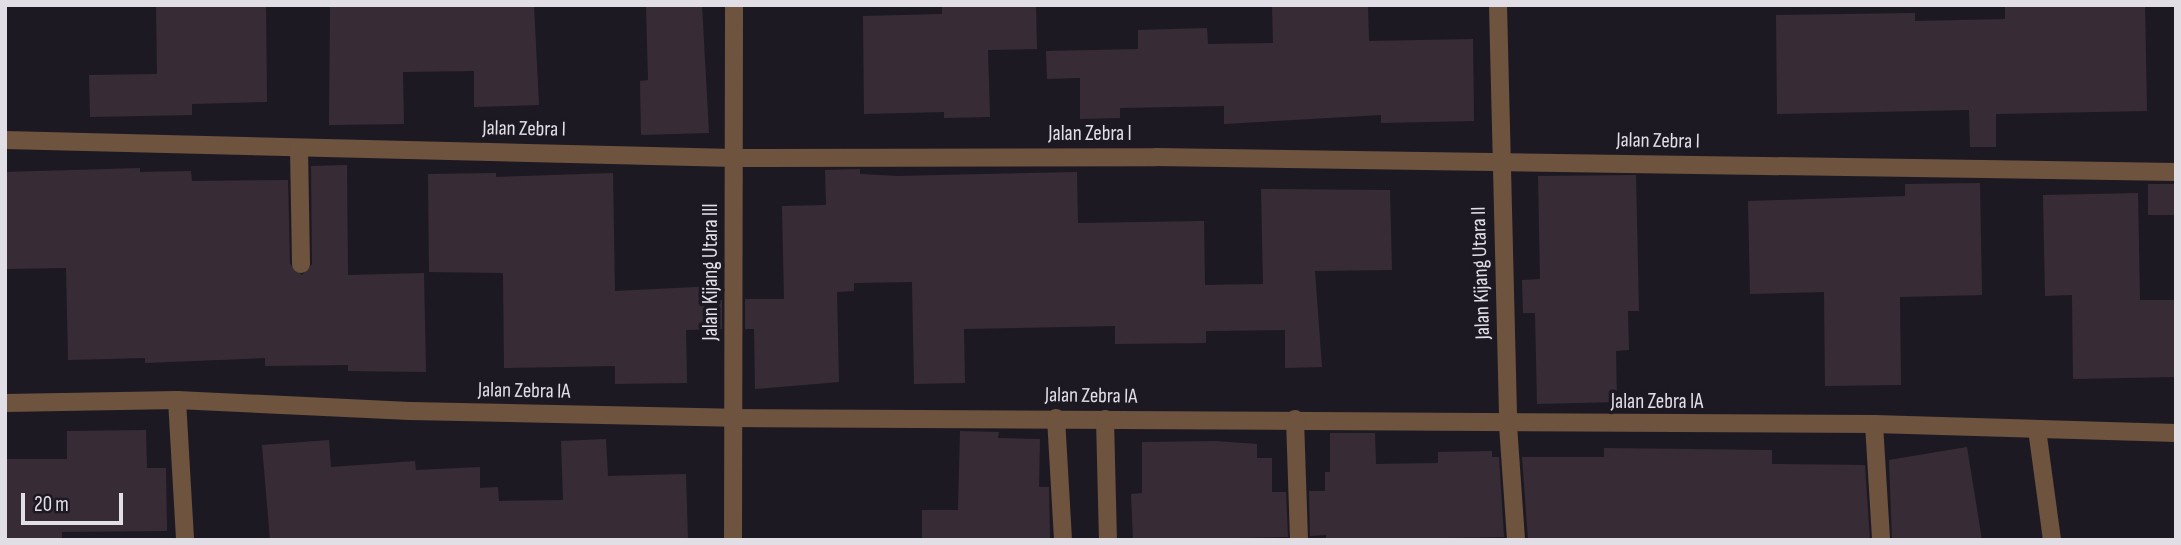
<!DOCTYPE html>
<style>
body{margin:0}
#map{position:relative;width:2181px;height:545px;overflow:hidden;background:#1d1923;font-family:"Sofia Sans Condensed",sans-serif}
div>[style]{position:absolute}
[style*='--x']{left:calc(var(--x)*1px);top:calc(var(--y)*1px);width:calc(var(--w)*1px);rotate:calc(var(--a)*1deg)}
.building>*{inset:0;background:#372c35;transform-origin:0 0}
.minor>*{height:18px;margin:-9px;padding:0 9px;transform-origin:9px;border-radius:9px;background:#6e533f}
span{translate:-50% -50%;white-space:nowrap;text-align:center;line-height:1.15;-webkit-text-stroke:7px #1d1923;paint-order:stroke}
.street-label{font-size:21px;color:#e2dee6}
.frame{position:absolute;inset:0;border:7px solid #e2dee6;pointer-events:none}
.scale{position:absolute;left:21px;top:493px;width:102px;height:32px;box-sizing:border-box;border:4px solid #e2dee6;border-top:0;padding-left:9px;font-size:21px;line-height:24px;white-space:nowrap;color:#e2dee6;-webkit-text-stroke:5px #1d1923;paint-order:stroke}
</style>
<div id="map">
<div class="building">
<i style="clip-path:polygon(156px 5px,266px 5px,267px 102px,192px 104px,192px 115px,90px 117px,89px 75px,157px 74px)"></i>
<i style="clip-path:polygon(330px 5px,534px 5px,539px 105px,474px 107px,474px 71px,403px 72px,404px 124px,329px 125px)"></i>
<i style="clip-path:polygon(646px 5px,702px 5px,709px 133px,641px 135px,640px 81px,648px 80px)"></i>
<i style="clip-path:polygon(942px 5px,1036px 5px,1037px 49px,988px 50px,990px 117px,944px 118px,944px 112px,864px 114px,863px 16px,942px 14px)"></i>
<i style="clip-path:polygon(1272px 5px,1368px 5px,1369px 41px,1473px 39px,1474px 121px,1381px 123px,1381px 115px,1224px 124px,1224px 106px,1120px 108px,1120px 118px,1080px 119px,1080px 78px,1047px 79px,1046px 51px,1138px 49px,1138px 30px,1207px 28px,1208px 44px,1273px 43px)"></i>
<i style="clip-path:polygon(2005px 5px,2145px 5px,2147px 111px,1996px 114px,1996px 147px,1970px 147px,1969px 110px,1777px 114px,1776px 15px,1915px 13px,1915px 21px,2005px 19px)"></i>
<i style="clip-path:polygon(347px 165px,348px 275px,424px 273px,426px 372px,348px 371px,348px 365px,265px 366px,265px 358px,145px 363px,145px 358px,68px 360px,66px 268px,5px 269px,5px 172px,140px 168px,140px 172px,191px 171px,192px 181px,288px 180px,290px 264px,302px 275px,312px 264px,311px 166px)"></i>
<i style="clip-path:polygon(860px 169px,860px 174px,897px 176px,1077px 172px,1078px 223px,1204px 221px,1205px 285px,1263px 284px,1261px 189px,1390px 190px,1392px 270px,1315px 271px,1322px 367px,1285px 368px,1285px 330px,1206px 331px,1206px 343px,1115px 344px,1115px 326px,964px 329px,965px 383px,914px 384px,912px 282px,854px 283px,854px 291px,837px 292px,839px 382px,755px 389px,754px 329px,745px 329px,745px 299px,784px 299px,782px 206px,826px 205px,825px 170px)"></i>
<i style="clip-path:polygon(496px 173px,496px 177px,613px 173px,615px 291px,716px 286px,716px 300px,722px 300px,722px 329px,686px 330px,687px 383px,615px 384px,615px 366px,504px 368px,503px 273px,429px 272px,428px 174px)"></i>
<i style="clip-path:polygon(1636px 175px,1639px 311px,1628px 311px,1629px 350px,1616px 351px,1617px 402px,1537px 404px,1535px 313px,1523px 313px,1522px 280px,1540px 279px,1538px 176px)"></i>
<i style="clip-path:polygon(1980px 183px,1982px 295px,1900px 297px,1901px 385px,1825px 386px,1824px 292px,1750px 294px,1748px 201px,1905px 196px,1905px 184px)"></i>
<i style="left:2148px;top:184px;width:28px;height:31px"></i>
<i style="clip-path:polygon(2138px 193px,2140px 300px,2176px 300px,2176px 377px,2073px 379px,2072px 295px,2045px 296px,2043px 195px)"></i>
<i style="clip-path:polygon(146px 430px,147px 468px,166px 468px,167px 531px,62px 532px,62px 540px,5px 540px,5px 459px,67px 459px,67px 431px)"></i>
<i style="clip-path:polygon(960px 431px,999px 432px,998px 438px,1040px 439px,1039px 487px,1049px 487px,1050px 540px,922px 540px,922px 510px,958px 510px)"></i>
<i style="clip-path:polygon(1330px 433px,1375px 433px,1376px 464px,1438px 463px,1438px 452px,1492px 451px,1492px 457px,1499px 457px,1504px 537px,1326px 540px,1326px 535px,1310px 536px,1309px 491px,1325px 491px,1325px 472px,1330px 472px)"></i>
<i style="clip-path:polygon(606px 439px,608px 476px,686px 474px,688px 540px,270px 540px,262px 445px,329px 440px,331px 467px,415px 461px,416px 470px,480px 467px,480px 488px,498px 487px,499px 501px,563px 500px,561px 441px)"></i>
<i style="clip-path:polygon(1216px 441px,1257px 444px,1257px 458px,1272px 458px,1272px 492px,1286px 492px,1288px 537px,1133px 540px,1131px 494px,1142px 493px,1142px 442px)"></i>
<i style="clip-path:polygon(1967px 447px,1982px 540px,1892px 540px,1889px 460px)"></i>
<i style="clip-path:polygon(1604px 448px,1772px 450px,1772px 464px,1865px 465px,1870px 540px,1528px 540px,1522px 457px,1604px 457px)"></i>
</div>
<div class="minor">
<i style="--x:1498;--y:5;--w:420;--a:88.6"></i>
<i style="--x:1508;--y:425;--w:115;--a:86"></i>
<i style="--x:5;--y:140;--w:729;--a:1.41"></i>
<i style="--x:734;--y:158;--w:422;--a:-0.1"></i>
<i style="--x:1156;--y:157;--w:1020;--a:0.84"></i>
<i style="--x:299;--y:148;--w:116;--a:89"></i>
<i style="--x:177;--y:400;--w:140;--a:86.7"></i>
<i style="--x:5;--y:403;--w:172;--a:-1"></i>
<i style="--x:177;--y:400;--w:233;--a:2.7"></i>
<i style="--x:410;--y:411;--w:322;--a:1.2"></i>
<i style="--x:732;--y:418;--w:1142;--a:0.3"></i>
<i style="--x:1874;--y:424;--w:302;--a:1.7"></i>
<i style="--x:1056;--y:418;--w:122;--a:86.7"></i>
<i style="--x:1105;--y:419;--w:121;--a:88.6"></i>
<i style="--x:1295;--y:419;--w:121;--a:88.1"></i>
<i style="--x:1874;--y:424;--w:116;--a:86.5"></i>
<i style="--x:2037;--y:429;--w:112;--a:82.3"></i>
<i style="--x:733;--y:540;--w:535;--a:-89.89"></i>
</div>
<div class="street-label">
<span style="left:524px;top:129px;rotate:1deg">Jalan Zebra I</span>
<span style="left:1090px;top:134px">Jalan Zebra I</span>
<span style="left:1658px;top:141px;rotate:1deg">Jalan Zebra I</span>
<span style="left:711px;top:272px;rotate:-90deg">Jalan Kijang Utara III</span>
<span style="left:1481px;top:273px;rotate:-92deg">Jalan Kijang Utara II</span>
<span style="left:524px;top:391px;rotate:1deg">Jalan Zebra IA</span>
<span style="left:1091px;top:396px;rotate:1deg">Jalan Zebra IA</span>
<span style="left:1657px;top:402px">Jalan Zebra IA</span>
</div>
<div class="frame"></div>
<div class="scale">20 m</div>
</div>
